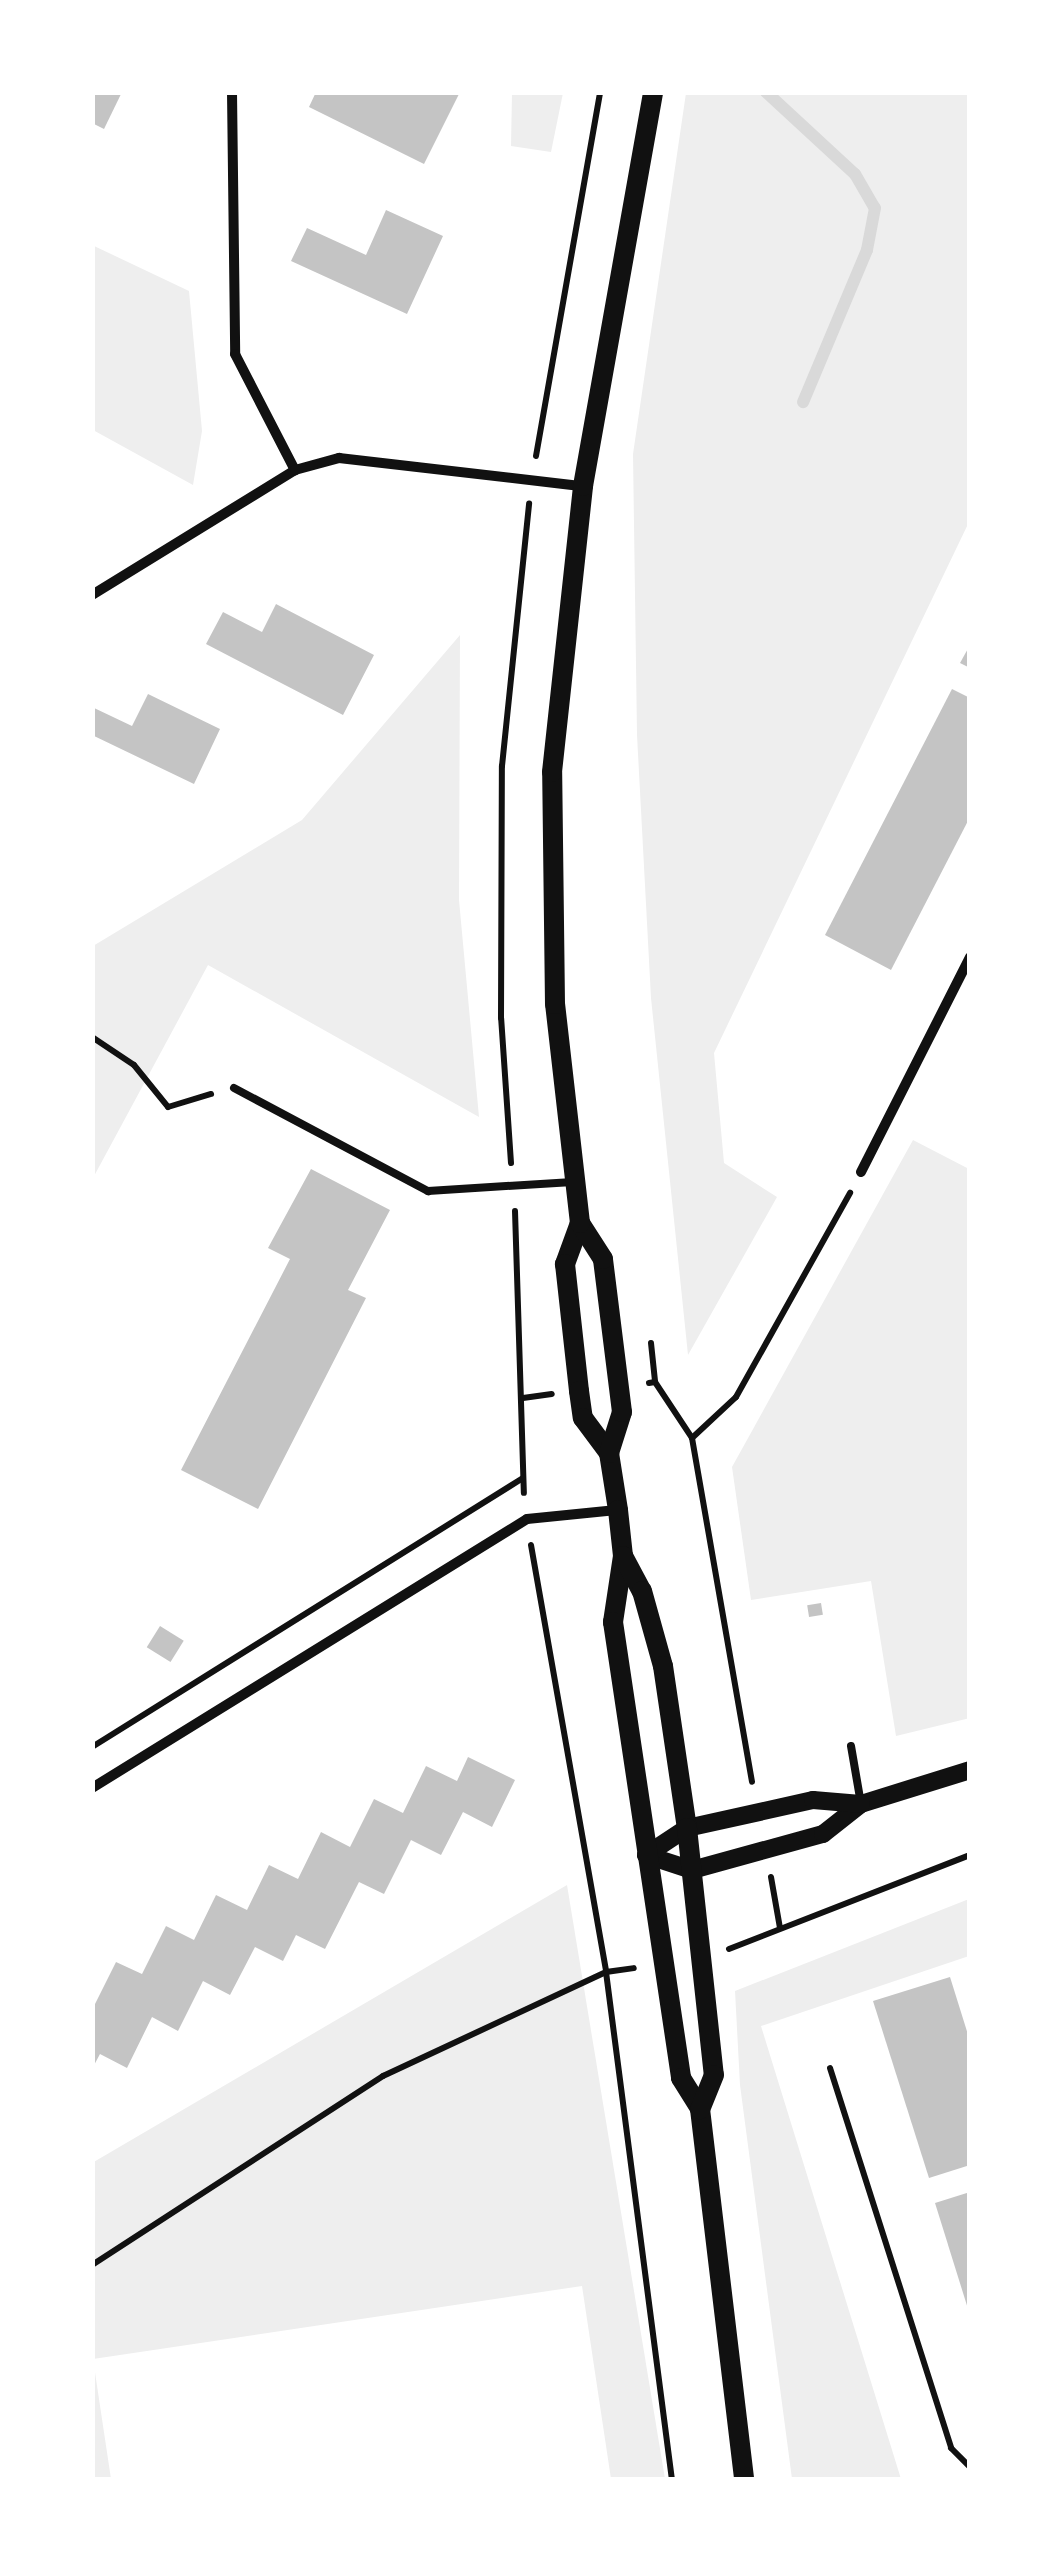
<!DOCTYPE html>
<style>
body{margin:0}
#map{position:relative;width:1062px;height:2572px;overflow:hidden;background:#fff;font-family:"Public Sans",sans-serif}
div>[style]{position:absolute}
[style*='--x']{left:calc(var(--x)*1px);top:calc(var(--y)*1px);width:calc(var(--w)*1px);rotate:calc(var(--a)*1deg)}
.green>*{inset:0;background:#eee}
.stream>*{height:12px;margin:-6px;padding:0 6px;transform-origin:6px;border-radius:6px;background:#d9d9d9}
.building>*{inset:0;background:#c4c4c4;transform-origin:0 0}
.path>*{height:6px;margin:-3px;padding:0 3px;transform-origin:3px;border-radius:3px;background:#111}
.service>*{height:8px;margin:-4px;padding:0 4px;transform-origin:4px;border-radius:4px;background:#111}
.minor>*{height:10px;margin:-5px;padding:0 5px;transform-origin:5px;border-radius:5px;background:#111}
.tertiary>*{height:18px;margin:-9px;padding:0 9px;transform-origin:9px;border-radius:9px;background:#111}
.secondary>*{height:20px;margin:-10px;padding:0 10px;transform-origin:10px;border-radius:10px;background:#111}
span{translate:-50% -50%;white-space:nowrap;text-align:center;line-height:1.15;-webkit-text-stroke:8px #fff;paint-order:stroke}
.frame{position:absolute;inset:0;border:95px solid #fff;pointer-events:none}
</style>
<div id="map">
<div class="green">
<i style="clip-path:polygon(512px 93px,563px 93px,551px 152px,511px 146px)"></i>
<i style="clip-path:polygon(686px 93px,970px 93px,969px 522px,714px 1053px,724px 1163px,777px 1197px,688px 1355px,651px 998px,637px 735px,633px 454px)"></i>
<i style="clip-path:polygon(92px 245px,189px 291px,202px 431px,193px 485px,93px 430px)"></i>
<i style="clip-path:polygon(460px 635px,459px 900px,479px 1117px,208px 965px,93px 1178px,93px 946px,302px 820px)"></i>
<i style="clip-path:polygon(913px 1140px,969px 1169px,970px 1718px,896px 1736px,871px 1581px,751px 1600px,732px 1467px)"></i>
<i style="clip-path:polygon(567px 1885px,665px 2479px,611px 2479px,582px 2286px,93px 2359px,111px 2479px,93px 2479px,92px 2163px)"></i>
<i style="clip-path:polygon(969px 1899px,969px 1956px,761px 2026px,901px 2479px,792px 2479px,740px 2085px,735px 1991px)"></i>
</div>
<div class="stream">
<i style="--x:766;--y:92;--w:121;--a:42.7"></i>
<i style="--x:855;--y:174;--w:39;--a:60"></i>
<i style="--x:875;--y:208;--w:43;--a:100.8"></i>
<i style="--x:867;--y:250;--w:165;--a:112.8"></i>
</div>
<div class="building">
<i style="clip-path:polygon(92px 92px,122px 92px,104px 129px,92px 123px)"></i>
<i style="clip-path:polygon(316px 92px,460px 92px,424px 164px,309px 107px)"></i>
<i style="clip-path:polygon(386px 210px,443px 236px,407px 314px,291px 261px,307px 228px,366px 255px)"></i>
<i style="clip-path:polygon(276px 604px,374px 655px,343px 715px,206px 644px,223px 612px,262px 632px)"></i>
<i style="clip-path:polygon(970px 645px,970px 668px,960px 663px)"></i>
<i style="clip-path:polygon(952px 689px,970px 698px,970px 817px,891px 970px,825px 935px)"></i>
<i style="clip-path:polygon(148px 694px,220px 729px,194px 784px,92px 735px,92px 707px,132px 726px)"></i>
<i style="clip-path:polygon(311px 1169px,390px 1210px,348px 1290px,366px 1298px,258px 1509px,181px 1470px,290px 1259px,268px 1248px)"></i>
<i style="left:821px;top:1603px;width:12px;height:14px;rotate:81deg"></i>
<i style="left:160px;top:1626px;width:28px;height:25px;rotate:32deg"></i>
<i style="clip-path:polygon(468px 1757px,515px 1780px,492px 1827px,463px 1812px,441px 1855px,411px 1840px,384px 1894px,359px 1882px,325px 1949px,296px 1935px,283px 1961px,255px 1947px,230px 1995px,203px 1981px,178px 2031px,152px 2017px,127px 2068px,100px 2054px,92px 2069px,92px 2010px,116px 1962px,142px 1974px,166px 1926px,194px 1940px,216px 1895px,247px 1910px,269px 1865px,298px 1879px,321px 1832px,350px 1847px,374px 1799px,403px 1813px,426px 1766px,457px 1781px)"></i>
<i style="clip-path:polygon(950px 1977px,970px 2041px,970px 2165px,929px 2178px,873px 2001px)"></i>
<i style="clip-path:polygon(970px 2192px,970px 2312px,969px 2312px,935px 2203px)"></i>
</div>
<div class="path">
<i style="--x:536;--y:456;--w:370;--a:-80"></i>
<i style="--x:92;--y:1037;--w:50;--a:33.7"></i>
<i style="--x:134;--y:1065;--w:54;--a:51"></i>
<i style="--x:168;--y:1107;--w:45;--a:-16.8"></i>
<i style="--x:511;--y:1163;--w:145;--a:-93.9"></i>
<i style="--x:501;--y:1018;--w:252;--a:-89.8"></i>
<i style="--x:502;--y:766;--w:264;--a:-84.1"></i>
<i style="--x:515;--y:1211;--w:282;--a:88.2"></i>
<i style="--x:651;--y:1343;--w:39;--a:84"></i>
<i style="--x:649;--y:1383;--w:6;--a:-9"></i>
<i style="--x:655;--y:1382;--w:67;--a:56.5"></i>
<i style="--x:692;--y:1438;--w:349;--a:80.1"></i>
<i style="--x:523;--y:1398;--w:29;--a:-8"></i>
<i style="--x:692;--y:1438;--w:60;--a:-43"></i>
<i style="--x:736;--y:1397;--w:234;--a:-60.8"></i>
<i style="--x:531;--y:1545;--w:434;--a:80"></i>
<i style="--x:606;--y:1972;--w:512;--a:82.6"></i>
<i style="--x:92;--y:1747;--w:508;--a:-31.97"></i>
<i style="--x:771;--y:1877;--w:52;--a:80"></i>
<i style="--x:729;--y:1949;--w:259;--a:-21.3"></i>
<i style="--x:830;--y:2068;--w:399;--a:72.3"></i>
<i style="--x:951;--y:2448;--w:27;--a:45"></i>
<i style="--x:92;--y:2265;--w:347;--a:-33"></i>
<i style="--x:383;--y:2076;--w:246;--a:-25"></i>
<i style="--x:606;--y:1972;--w:28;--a:-8"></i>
</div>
<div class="service">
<i style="--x:234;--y:1088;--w:220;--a:28"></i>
<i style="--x:428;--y:1191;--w:145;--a:-3.6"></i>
<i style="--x:851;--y:1746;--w:59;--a:80.2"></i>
</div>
<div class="minor">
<i style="--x:232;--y:92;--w:262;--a:89.3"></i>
<i style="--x:235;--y:354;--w:131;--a:62.7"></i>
<i style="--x:92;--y:595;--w:238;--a:-31.6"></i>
<i style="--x:295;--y:470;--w:46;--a:-15.3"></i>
<i style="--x:339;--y:458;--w:245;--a:6.6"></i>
<i style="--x:861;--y:1172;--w:241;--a:-63.1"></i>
<i style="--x:92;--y:1788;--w:511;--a:-31.73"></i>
<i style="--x:527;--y:1519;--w:90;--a:-5.7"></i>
</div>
<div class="tertiary">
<i style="--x:646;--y:1855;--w:48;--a:18.1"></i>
<i style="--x:692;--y:1870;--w:136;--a:-15.4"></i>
<i style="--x:823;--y:1834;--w:48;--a:-38.3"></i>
<i style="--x:861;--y:1804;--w:114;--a:-17.3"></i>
<i style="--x:646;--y:1855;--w:49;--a:-33.4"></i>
<i style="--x:687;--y:1828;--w:129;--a:-12.5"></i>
<i style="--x:813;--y:1800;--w:48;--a:4.8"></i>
</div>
<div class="secondary">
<i style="--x:580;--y:1223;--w:44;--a:110.1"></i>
<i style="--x:565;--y:1264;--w:128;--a:83.7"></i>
<i style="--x:579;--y:1391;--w:27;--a:82"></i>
<i style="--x:583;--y:1418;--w:44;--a:53.4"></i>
<i style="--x:609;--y:1453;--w:58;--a:81"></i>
<i style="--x:618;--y:1510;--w:46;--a:83.8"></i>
<i style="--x:623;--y:1556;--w:67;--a:98.6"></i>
<i style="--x:613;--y:1622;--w:461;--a:81.5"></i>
<i style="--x:681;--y:2078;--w:36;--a:58"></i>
<i style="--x:700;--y:2109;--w:374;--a:83.2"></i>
<i style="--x:609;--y:1453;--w:43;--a:-72.4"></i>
<i style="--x:622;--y:1412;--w:154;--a:-97.1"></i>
<i style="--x:603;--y:1259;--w:43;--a:-122.6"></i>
<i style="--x:580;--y:1223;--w:220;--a:-96.5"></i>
<i style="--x:555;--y:1004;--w:232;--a:-90.7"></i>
<i style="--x:552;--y:772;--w:288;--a:-83.8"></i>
<i style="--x:583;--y:486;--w:400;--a:-79.9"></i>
<i style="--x:623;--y:1556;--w:40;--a:62"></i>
<i style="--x:642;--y:1591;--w:78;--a:74.4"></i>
<i style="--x:663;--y:1666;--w:164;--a:81.6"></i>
<i style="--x:687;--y:1828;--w:248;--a:83.8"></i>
<i style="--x:714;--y:2075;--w:37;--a:112"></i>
</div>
<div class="frame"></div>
</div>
